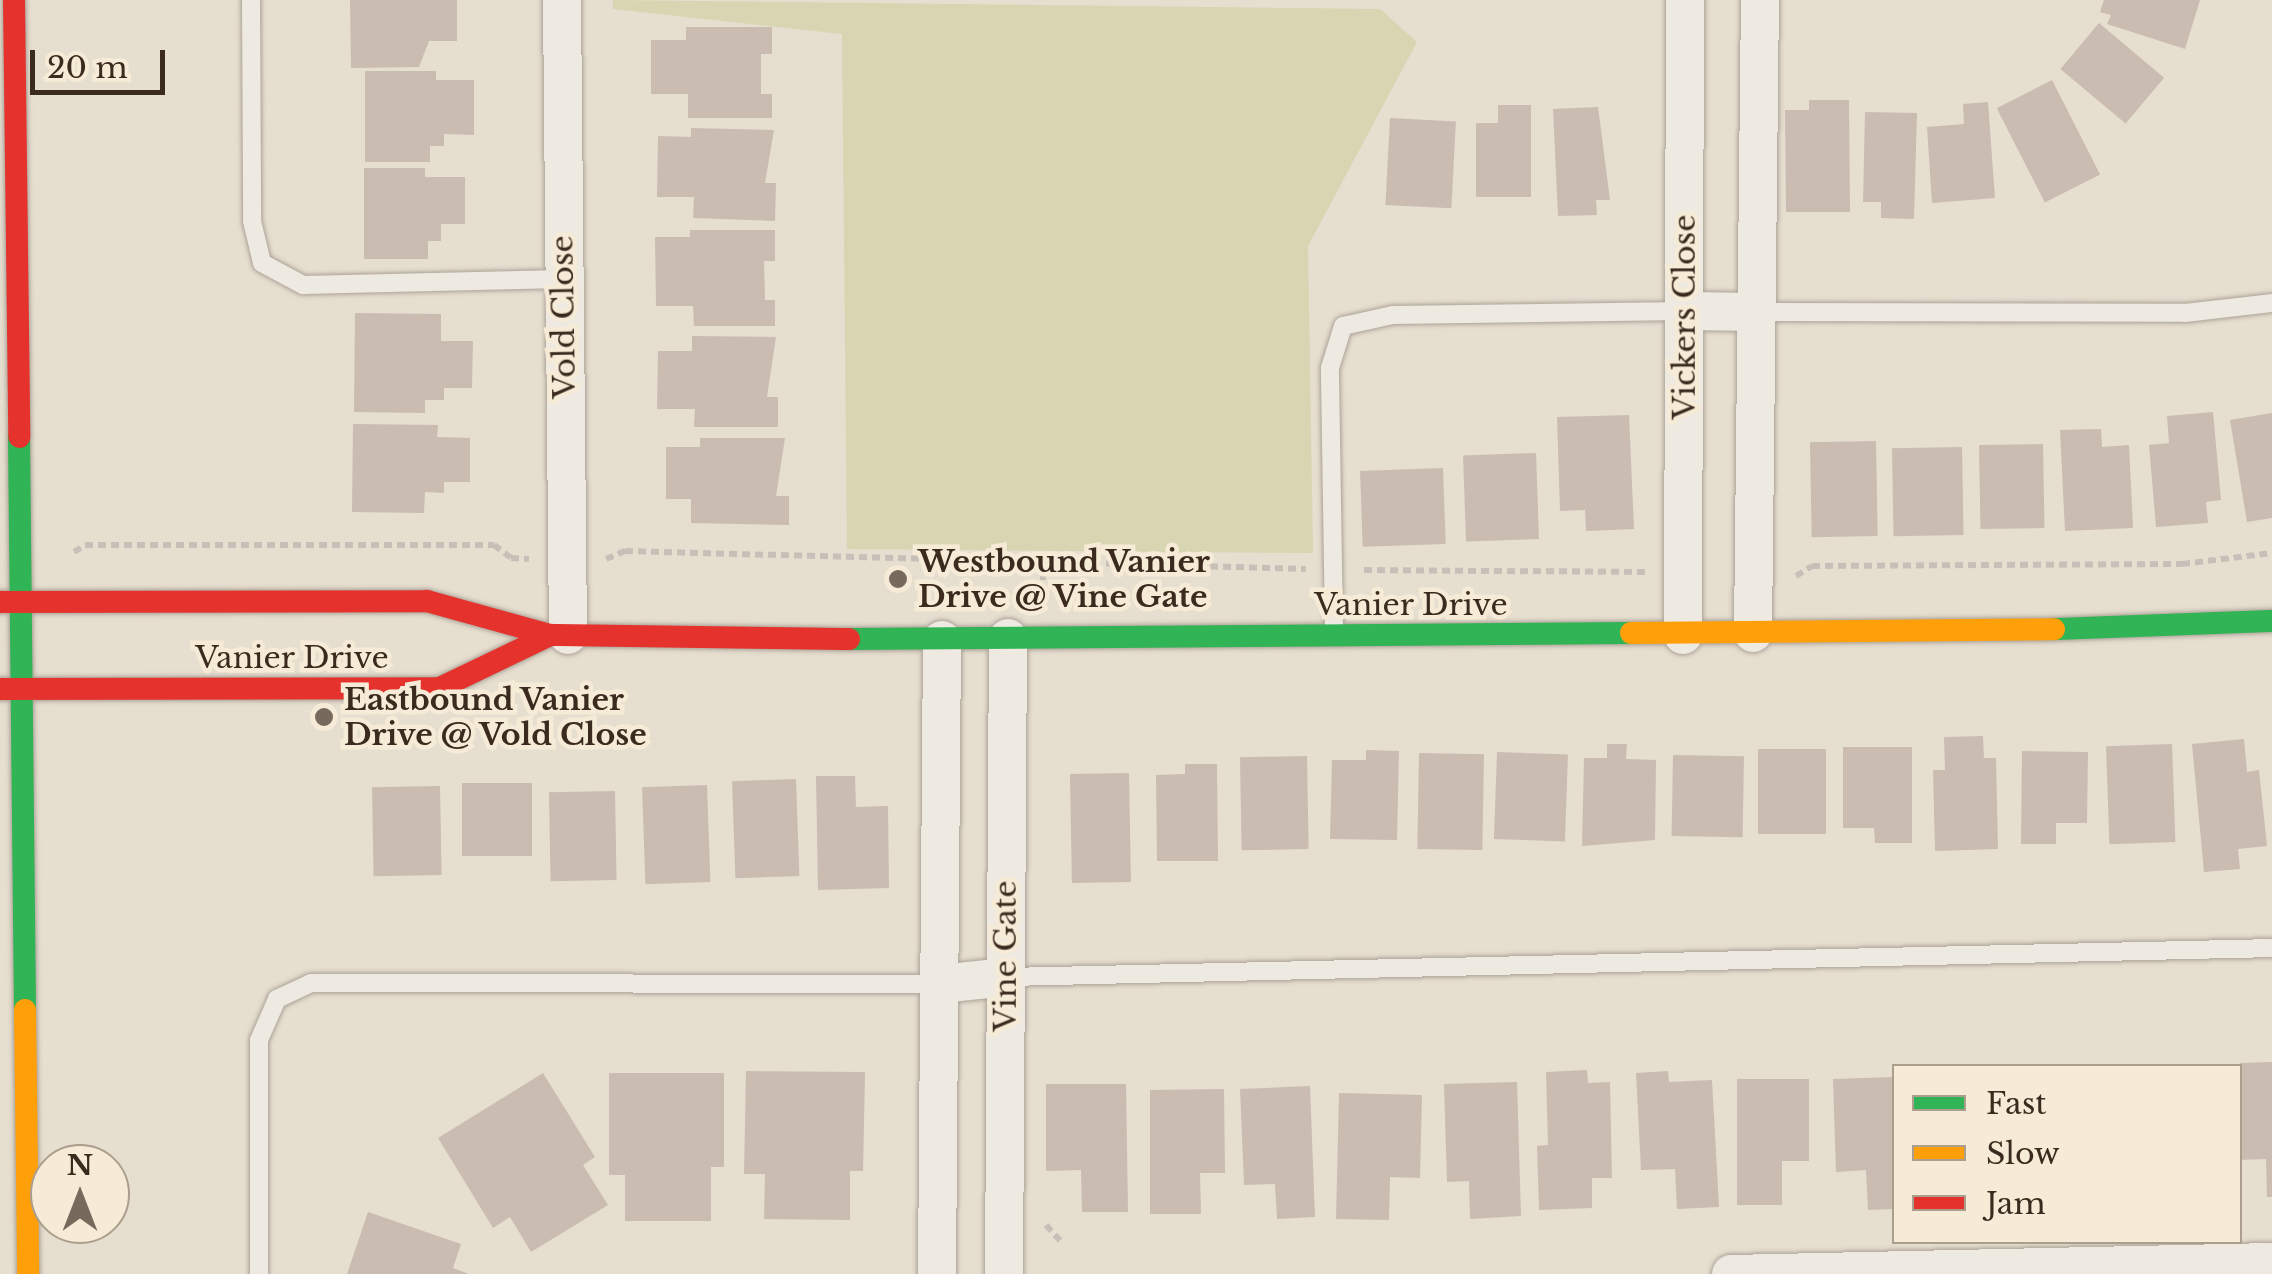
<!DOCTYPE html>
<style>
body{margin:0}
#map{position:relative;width:2272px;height:1274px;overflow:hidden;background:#e6decf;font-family:"Libre Baskerville",serif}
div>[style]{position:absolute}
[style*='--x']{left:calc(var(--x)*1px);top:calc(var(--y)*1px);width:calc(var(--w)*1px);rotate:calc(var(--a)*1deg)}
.green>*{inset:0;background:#d7d5b2}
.building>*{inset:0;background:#cabcb0;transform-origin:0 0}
.path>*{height:6px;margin-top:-3px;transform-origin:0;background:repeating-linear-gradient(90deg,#c7c0b8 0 8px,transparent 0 13px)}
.roads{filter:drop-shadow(0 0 2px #aca398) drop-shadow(0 0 2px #aca398)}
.lane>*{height:18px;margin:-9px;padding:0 9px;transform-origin:9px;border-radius:9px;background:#eee9e1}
.street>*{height:38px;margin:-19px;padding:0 19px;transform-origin:19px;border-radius:19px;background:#eee9e1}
.fast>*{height:22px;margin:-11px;padding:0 11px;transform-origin:11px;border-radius:11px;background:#30b455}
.slow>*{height:22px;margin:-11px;padding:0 11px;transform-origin:11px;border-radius:11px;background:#ff9f0a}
.jam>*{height:22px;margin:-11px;padding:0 11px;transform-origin:11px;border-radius:11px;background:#e5322d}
.dots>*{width:28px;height:28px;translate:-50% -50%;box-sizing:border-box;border:5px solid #f6ebd6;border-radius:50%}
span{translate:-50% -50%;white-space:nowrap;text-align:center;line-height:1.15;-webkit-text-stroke:9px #f6ebd6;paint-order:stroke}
.street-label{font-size:30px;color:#3b2b1f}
.poi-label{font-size:30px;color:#3b2b1f;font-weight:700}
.left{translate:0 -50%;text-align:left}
.legend{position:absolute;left:1892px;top:1064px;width:350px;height:180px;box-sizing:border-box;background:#f6ebd6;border:2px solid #ab9e8d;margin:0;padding:12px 18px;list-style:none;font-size:30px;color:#3b2b1f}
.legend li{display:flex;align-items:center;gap:20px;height:50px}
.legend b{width:50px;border:2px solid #ab9e8d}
.north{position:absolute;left:30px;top:1144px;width:100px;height:100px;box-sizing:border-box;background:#f6ebd6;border:2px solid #ab9e8d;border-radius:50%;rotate:0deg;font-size:28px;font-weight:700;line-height:40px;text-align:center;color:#3b2b1f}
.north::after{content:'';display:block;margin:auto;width:35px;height:45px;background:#776a5d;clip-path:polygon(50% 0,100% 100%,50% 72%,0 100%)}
.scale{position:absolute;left:30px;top:50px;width:135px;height:45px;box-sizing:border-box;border:5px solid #3b2b1f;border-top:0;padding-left:12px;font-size:30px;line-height:35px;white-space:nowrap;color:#3b2b1f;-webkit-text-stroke:8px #f6ebd6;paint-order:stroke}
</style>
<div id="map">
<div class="green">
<i style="clip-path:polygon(613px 0,1380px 9px,1417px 42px,1308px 246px,1313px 553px,847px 549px,842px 34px,613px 9px)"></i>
</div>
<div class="building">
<i style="clip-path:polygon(350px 0,457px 0,457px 41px,429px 41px,419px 67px,351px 68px)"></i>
<i style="clip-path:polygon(2104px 0,2200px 0,2185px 49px,2107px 24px,2111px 15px,2100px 12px)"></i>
<i style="left:2099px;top:23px;width:85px;height:60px;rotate:40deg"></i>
<i style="clip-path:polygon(686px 27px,772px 27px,772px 54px,761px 54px,761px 94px,772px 94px,772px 118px,688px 118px,688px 94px,651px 94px,651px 40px,686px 40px)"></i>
<i style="clip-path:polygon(365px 71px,436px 71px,436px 80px,474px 80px,474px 135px,444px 134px,444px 146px,430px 146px,430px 162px,365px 162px)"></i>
<i style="left:2052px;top:80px;width:106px;height:62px;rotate:63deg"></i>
<i style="clip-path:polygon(1809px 100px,1849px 100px,1850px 212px,1786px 212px,1785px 110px,1809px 110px)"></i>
<i style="clip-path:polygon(1988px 102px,1995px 198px,1932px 203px,1927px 127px,1964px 124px,1963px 104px)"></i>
<i style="clip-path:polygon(1498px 105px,1531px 105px,1531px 197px,1476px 197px,1476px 123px,1498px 123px)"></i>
<i style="clip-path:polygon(1598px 107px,1610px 200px,1596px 200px,1597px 215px,1558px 216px,1553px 109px)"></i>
<i style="clip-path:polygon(1865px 112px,1917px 113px,1914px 219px,1881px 218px,1881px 202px,1863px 202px)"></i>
<i style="left:1390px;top:118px;width:66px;height:87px;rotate:3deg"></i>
<i style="clip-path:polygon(691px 128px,774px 130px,765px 183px,776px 183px,775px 221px,693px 218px,694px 197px,657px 197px,658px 136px,691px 137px)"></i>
<i style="clip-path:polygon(364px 168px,425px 168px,425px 177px,465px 177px,465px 224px,441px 224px,441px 241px,428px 241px,428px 259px,364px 259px)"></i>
<i style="clip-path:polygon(690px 230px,775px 230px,775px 261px,764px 261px,765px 300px,775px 300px,775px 326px,694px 326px,693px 306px,656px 306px,655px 237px,690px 237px)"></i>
<i style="clip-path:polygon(355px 313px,441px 314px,441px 341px,473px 341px,472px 388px,444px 388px,444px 400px,425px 400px,425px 413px,354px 412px)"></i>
<i style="clip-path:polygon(692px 336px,776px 337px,767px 397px,778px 397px,778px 427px,694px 427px,695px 409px,657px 409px,658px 351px,692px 351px)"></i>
<i style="clip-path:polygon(2213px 412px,2221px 500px,2206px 502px,2208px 523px,2156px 527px,2149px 445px,2169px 443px,2167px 416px)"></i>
<i style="clip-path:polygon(2272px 413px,2272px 518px,2247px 522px,2230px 420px)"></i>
<i style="clip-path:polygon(1629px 415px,1634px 529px,1586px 531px,1585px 510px,1560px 511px,1557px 417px)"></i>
<i style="clip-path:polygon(353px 424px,438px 425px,437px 437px,470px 438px,470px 482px,444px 482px,444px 493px,425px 492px,424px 513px,352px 512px)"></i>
<i style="clip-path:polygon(2101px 429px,2102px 447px,2129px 445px,2133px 528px,2065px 531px,2060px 430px)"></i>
<i style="clip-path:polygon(700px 438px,785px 438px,776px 496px,789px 496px,789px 525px,691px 523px,691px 499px,666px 499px,666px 447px,700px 447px)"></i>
<i style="left:1876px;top:441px;width:95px;height:66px;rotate:89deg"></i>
<i style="left:2043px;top:444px;width:84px;height:64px;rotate:89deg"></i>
<i style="left:1962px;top:447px;width:88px;height:70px;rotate:89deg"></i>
<i style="left:1536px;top:453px;width:86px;height:73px;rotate:88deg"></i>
<i style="left:1443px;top:468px;width:76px;height:83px;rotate:88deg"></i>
<i style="clip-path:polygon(1983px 736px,1984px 758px,1996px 758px,1998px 849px,1935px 851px,1933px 770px,1945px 770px,1944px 737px)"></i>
<i style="clip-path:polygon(2244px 739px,2247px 772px,2259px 770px,2267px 846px,2238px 849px,2240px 869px,2204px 872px,2192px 744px)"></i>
<i style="clip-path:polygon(1607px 744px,1627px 744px,1626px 759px,1656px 760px,1655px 840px,1582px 846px,1584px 758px,1607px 758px)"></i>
<i style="left:2172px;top:744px;width:98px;height:66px;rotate:88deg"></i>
<i style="clip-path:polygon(1843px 747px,1912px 747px,1912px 843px,1875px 843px,1874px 828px,1843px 828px)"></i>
<i style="left:1758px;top:749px;width:68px;height:85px"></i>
<i style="clip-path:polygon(1366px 750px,1399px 751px,1397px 840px,1330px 839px,1332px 760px,1366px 760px)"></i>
<i style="clip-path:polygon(2022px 751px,2088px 752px,2087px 823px,2056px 823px,2056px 844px,2021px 844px)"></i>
<i style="left:1497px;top:752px;width:71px;height:87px;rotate:2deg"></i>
<i style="left:1419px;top:753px;width:65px;height:96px;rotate:1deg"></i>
<i style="left:1673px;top:755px;width:71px;height:81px;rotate:1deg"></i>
<i style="left:1307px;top:756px;width:93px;height:67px;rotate:89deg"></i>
<i style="clip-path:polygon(1185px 764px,1217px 764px,1218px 861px,1157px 861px,1156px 775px,1185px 774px)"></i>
<i style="left:1129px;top:773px;width:109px;height:59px;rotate:89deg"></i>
<i style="clip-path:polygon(816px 776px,855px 776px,856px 807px,888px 806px,889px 888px,818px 890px)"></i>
<i style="left:796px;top:779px;width:97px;height:64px;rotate:88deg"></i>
<i style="left:532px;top:783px;width:73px;height:70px;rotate:90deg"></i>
<i style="left:707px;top:785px;width:97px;height:65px;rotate:88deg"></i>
<i style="left:440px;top:786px;width:89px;height:68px;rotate:89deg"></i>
<i style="left:615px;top:791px;width:89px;height:66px;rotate:89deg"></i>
<i style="clip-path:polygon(2272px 1062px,2272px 1197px,2267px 1197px,2266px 1159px,2240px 1160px,2240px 1063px)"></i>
<i style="clip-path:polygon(1587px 1070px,1588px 1083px,1610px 1082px,1612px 1178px,1592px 1178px,1592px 1208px,1539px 1210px,1537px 1146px,1548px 1145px,1546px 1072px)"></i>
<i style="clip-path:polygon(746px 1071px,865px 1072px,863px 1171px,850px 1171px,850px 1220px,764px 1219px,765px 1174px,744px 1174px)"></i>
<i style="clip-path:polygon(1668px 1071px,1669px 1082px,1712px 1080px,1719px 1207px,1677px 1209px,1675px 1169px,1641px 1170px,1636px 1073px)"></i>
<i style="clip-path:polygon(543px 1073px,595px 1157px,583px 1165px,608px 1205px,531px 1252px,510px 1217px,493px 1228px,438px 1138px)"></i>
<i style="clip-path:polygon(609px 1073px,724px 1073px,724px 1167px,711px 1167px,711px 1221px,625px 1221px,625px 1175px,609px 1175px)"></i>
<i style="clip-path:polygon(1894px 1077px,1894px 1209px,1868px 1210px,1866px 1170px,1836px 1172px,1833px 1079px)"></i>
<i style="clip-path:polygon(1737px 1079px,1809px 1079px,1809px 1161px,1782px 1161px,1782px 1205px,1737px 1205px)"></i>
<i style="clip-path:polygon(1517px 1082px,1521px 1216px,1470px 1219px,1469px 1181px,1447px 1182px,1444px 1084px)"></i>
<i style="clip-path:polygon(1046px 1084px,1126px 1084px,1128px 1212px,1082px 1212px,1081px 1170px,1046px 1171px)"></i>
<i style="clip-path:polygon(1310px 1086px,1315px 1217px,1277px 1219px,1275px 1184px,1244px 1185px,1240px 1089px)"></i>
<i style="clip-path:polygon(1224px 1089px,1225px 1173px,1200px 1173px,1201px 1214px,1150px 1214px,1150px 1090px)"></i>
<i style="clip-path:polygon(1339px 1093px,1422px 1095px,1420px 1178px,1390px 1177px,1389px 1220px,1336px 1219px)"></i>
<i style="clip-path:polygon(368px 1212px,461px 1244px,453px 1268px,469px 1274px,347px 1274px)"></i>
</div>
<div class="path">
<i style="--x:74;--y:552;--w:13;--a:-32"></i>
<i style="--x:85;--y:545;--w:409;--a:0"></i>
<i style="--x:494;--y:545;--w:21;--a:37"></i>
<i style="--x:511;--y:558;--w:18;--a:3"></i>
<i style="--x:606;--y:559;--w:21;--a:-23"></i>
<i style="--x:625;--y:551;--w:681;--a:1.51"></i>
<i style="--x:1364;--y:570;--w:281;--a:0.4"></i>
<i style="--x:1796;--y:576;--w:19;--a:-32"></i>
<i style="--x:1812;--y:566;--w:370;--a:-0.3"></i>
<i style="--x:2182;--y:564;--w:91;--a:-7"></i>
<i style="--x:1043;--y:593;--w:30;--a:-90"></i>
<i style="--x:1046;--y:1225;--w:24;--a:48"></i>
</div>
<div class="roads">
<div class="lane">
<i style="--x:251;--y:0;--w:221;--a:89.7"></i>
<i style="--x:252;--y:221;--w:43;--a:76.6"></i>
<i style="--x:262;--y:263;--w:47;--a:28.2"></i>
<i style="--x:303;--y:285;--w:260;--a:-1.3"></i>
<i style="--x:1759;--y:312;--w:426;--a:0.1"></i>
<i style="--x:2185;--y:313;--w:88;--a:-6.6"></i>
<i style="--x:1334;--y:630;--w:262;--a:-90.9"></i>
<i style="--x:1330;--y:368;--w:44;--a:-72.8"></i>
<i style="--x:1343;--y:326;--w:51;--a:-12.4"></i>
<i style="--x:1393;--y:315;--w:292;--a:-0.8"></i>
<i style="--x:1007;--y:977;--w:1265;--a:-1.31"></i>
<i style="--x:259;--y:1274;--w:234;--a:-90"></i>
<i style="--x:259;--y:1040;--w:45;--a:-66.3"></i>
<i style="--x:277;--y:999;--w:38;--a:-25"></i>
<i style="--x:311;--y:983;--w:629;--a:0.09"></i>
</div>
<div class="street">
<i style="--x:562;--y:0;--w:635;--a:89.46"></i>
<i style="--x:1685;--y:311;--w:74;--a:0.8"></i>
<i style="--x:1753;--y:633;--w:633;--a:-89.37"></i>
<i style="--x:1683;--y:635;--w:635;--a:-89.82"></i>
<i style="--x:940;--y:984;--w:67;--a:-6"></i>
<i style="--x:937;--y:1274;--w:634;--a:-89.55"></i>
<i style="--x:1004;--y:1274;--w:636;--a:-89.64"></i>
<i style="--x:1731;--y:1274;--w:541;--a:-1.27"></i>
</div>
<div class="fast">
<i style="--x:19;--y:437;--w:573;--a:89.4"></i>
<i style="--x:2054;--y:629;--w:218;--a:-2.1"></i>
<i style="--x:849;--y:639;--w:782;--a:-0.44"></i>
</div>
<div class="slow">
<i style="--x:1631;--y:633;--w:423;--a:-0.5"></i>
<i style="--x:25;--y:1010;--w:264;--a:89.3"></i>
</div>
<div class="jam">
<i style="--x:14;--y:0;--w:437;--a:89.3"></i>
<i style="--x:0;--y:602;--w:427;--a:-0.1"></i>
<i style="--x:427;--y:601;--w:128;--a:15.5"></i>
<i style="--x:550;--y:635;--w:299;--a:0.8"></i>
<i style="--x:0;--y:689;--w:440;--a:-0.1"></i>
<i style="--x:440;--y:688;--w:122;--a:-25.7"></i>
</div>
</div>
<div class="dots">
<i style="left:898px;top:579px;background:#776a5d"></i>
<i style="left:324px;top:717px;background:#776a5d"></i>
</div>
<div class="street-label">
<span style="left:564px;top:317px;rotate:-91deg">Vold Close</span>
<span style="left:1685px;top:317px;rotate:-90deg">Vickers Close</span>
<span style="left:1411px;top:605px">Vanier Drive</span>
<span style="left:292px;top:658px">Vanier Drive</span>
<span style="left:1006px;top:956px;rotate:-90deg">Vine Gate</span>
</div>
<div class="poi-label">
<span class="left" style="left:918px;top:579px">Westbound Vanier<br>Drive @ Vine Gate</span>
<span class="left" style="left:344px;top:717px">Eastbound Vanier<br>Drive @ Vold Close</span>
</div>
<ul class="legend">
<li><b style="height:12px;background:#30b455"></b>Fast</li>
<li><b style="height:12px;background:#ff9f0a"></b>Slow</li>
<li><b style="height:12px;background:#e5322d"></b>Jam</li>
</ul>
<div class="north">N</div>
<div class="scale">20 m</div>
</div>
